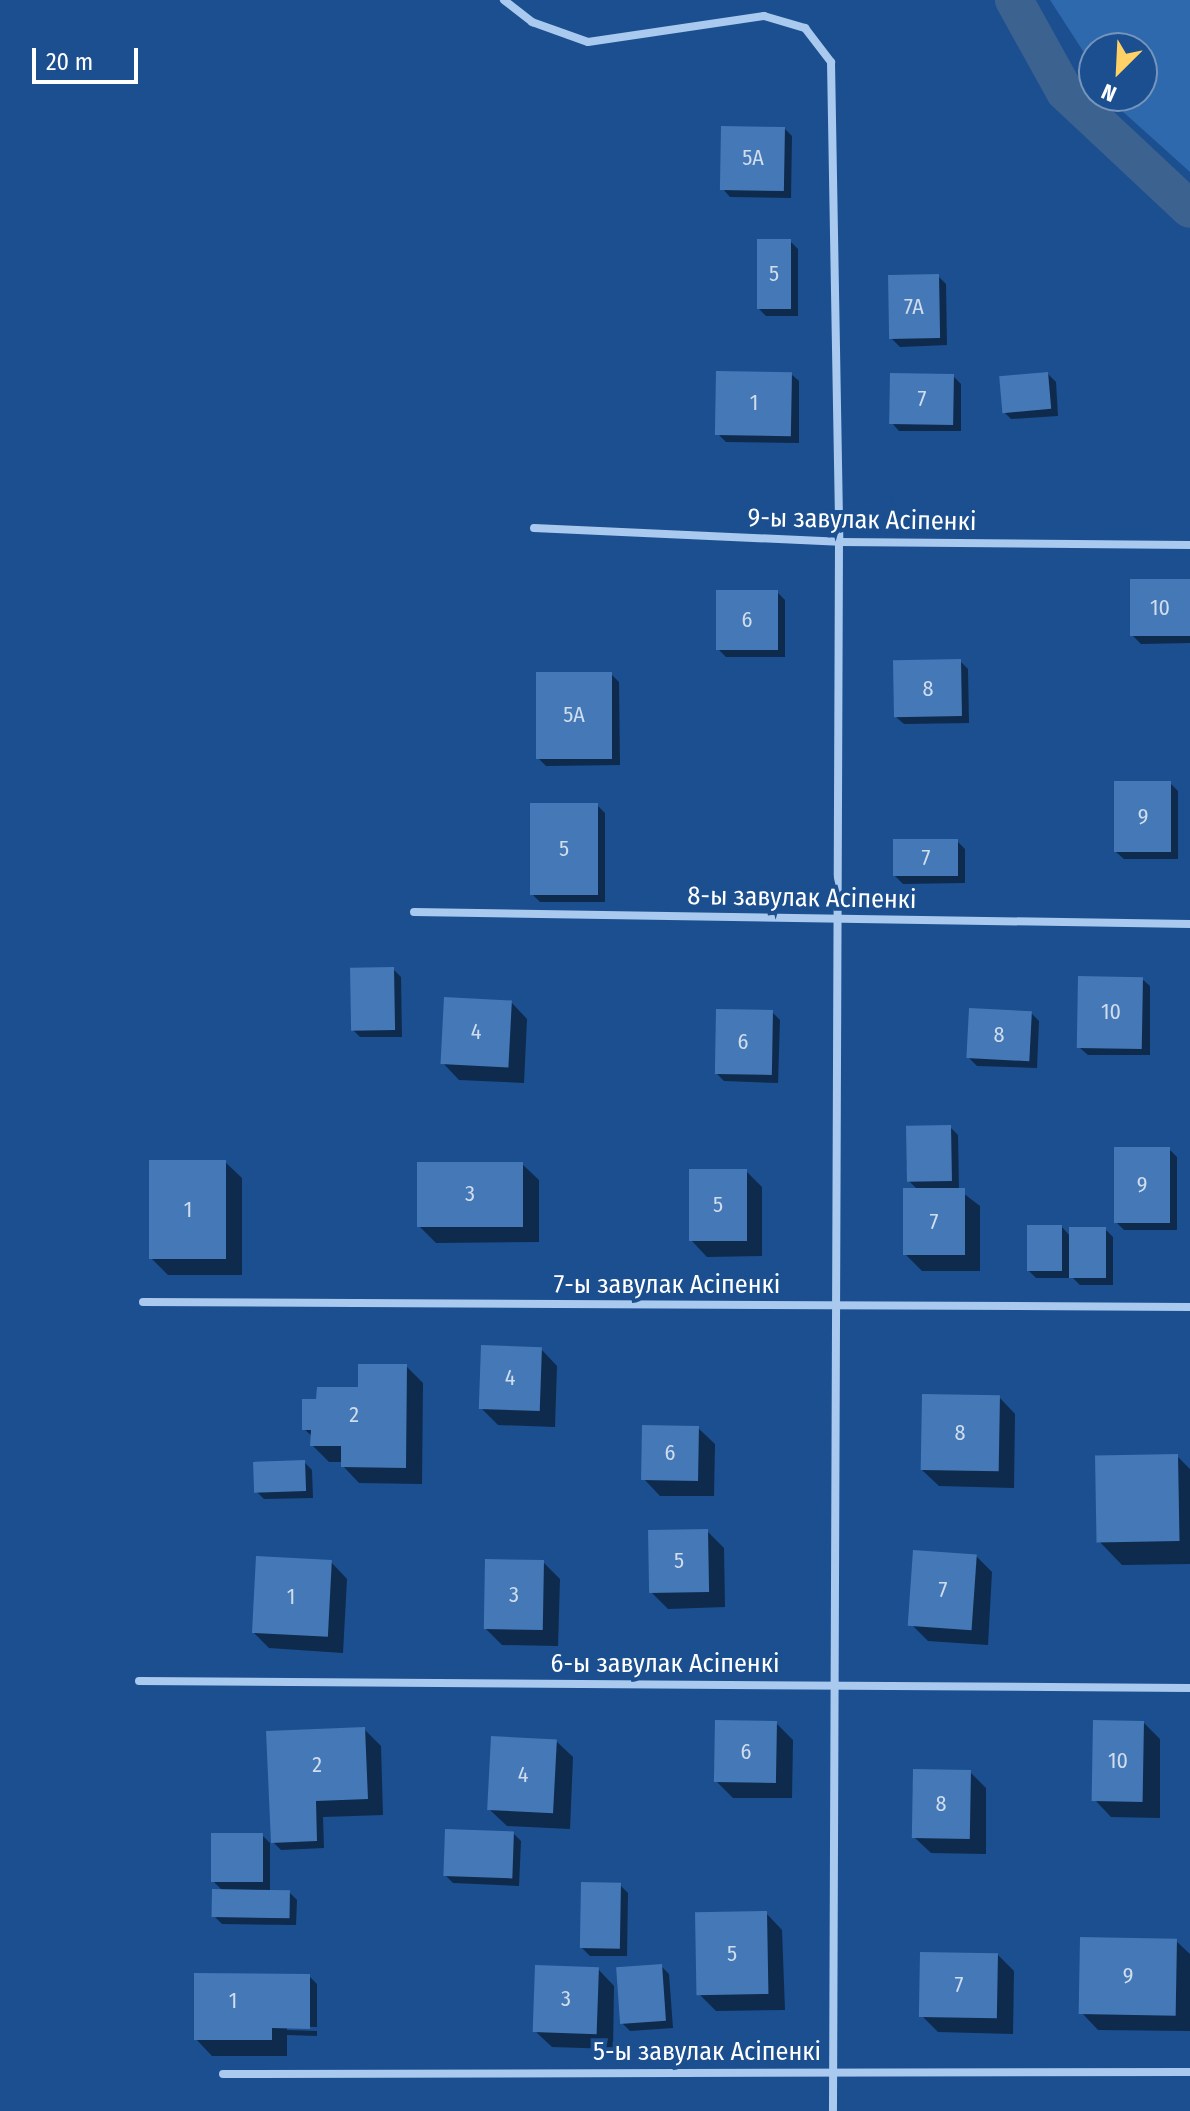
<!DOCTYPE html>
<meta charset="utf-8">
<style>
body{margin:0}
#map{position:relative;width:1190px;height:2111px;overflow:hidden;background:#1b4f8f;font-family:"Fira Sans Condensed",sans-serif}
div>[style]{position:absolute}
[style*='--x']{left:calc(var(--x)*1px);top:calc(var(--y)*1px);width:calc(var(--w)*1px);rotate:calc(var(--a)*1deg)}
.green>*{inset:0;background:#2e69ad}
.shadow>*{inset:0;background:#0007}
.canal>*{height:38px;margin:-19px;padding:0 19px;transform-origin:19px;border-radius:19px;background:#3c6290}
.building>*{inset:0;background:#4478b7;transform-origin:0 0}
.street>*{height:8px;margin:-4px;padding:0 4px;transform-origin:4px;border-radius:4px;background:#a9c9ee}
span{translate:-50% -50%;white-space:nowrap;text-align:center;line-height:1.15;-webkit-text-stroke:8px #1b4f8f;paint-order:stroke}
.number-label{font-size:22px;color:#d0dded}
.number-label span{-webkit-text-stroke-width:0}
.street-label{font-size:26px;color:#fff}
.north{position:absolute;left:1078px;top:32px;width:80px;height:80px;box-sizing:border-box;background:#1b4f8f;border:2px solid #7695bc;border-radius:50%;rotate:204deg;font-size:22px;font-weight:700;line-height:32px;text-align:center;color:#fff}
.north::after{content:'';display:block;margin:auto;width:28px;height:36px;background:#ffd166;clip-path:polygon(50% 0,100% 100%,50% 72%,0 100%)}
.scale{position:absolute;left:32px;top:48px;width:106px;height:36px;box-sizing:border-box;border:4px solid #fff;border-top:0;padding-left:10px;font-size:24px;line-height:28px;white-space:nowrap;color:#fff;-webkit-text-stroke:6px #1b4f8f;paint-order:stroke}
</style>
<div id="map">
<div class="green">
<i style="clip-path:polygon(1050px 0,1190px 0,1190px 172px,1121px 110px,1112px 96px,1142px 96px,1142px 48px,1094px 48px,1094px 68px)"></i>
</div>
<div class="shadow">
<i style="clip-path:polygon(784px 128px,792px 136px,791px 198px,730px 197px,723px 189px)"></i>
<i style="clip-path:polygon(790px 241px,798px 249px,798px 316px,766px 316px,758px 308px)"></i>
<i style="clip-path:polygon(938px 276px,946px 284px,947px 345px,900px 347px,892px 339px)"></i>
<i style="clip-path:polygon(791px 374px,799px 381px,799px 443px,726px 442px,718px 434px)"></i>
<i style="clip-path:polygon(1048px 374px,1056px 382px,1058px 416px,1011px 419px,1003px 411px)"></i>
<i style="clip-path:polygon(953px 376px,961px 384px,961px 431px,899px 431px,892px 423px)"></i>
<i style="clip-path:polygon(1190px 581px,1190px 643px,1141px 644px,1133px 636px)"></i>
<i style="clip-path:polygon(777px 592px,785px 600px,785px 657px,726px 657px,718px 649px)"></i>
<i style="clip-path:polygon(960px 661px,968px 669px,969px 723px,904px 724px,896px 717px)"></i>
<i style="clip-path:polygon(611px 674px,619px 682px,620px 765px,546px 766px,538px 758px)"></i>
<i style="clip-path:polygon(1170px 783px,1178px 791px,1178px 859px,1124px 859px,1116px 852px)"></i>
<i style="clip-path:polygon(597px 805px,605px 813px,605px 902px,540px 902px,532px 894px)"></i>
<i style="clip-path:polygon(957px 841px,965px 849px,965px 883px,903px 884px,895px 876px)"></i>
<i style="clip-path:polygon(393px 969px,401px 977px,402px 1037px,360px 1037px,352px 1029px)"></i>
<i style="clip-path:polygon(1142px 979px,1150px 986px,1150px 1055px,1088px 1055px,1080px 1048px)"></i>
<i style="clip-path:polygon(511px 1002px,527px 1019px,524px 1083px,459px 1080px,443px 1063px)"></i>
<i style="clip-path:polygon(772px 1012px,780px 1020px,778px 1083px,724px 1081px,716px 1073px)"></i>
<i style="clip-path:polygon(1031px 1013px,1039px 1021px,1037px 1068px,977px 1066px,969px 1058px)"></i>
<i style="clip-path:polygon(950px 1127px,958px 1135px,959px 1190px,980px 1206px,980px 1271px,922px 1271px,905px 1254px,918px 1190px,909px 1181px)"></i>
<i style="clip-path:polygon(1169px 1149px,1177px 1157px,1177px 1230px,1124px 1230px,1116px 1222px)"></i>
<i style="clip-path:polygon(225px 1162px,242px 1178px,242px 1275px,168px 1275px,151px 1258px)"></i>
<i style="clip-path:polygon(522px 1164px,539px 1180px,539px 1242px,436px 1243px,419px 1226px)"></i>
<i style="clip-path:polygon(746px 1171px,762px 1187px,762px 1256px,707px 1257px,691px 1240px)"></i>
<i style="clip-path:polygon(1062px 1227px,1071px 1237px,1105px 1229px,1113px 1237px,1113px 1285px,1080px 1285px,1069px 1274px,1069px 1278px,1036px 1278px,1028px 1270px)"></i>
<i style="clip-path:polygon(541px 1349px,557px 1366px,555px 1427px,498px 1425px,481px 1408px)"></i>
<i style="clip-path:polygon(406px 1366px,423px 1383px,422px 1484px,359px 1483px,343px 1466px,343px 1462px,329px 1462px,312px 1445px,313px 1437px,304px 1429px,318px 1401px,360px 1389px)"></i>
<i style="clip-path:polygon(999px 1397px,1015px 1414px,1014px 1488px,939px 1486px,922px 1470px)"></i>
<i style="clip-path:polygon(698px 1428px,715px 1444px,714px 1496px,660px 1496px,644px 1479px)"></i>
<i style="clip-path:polygon(1177px 1456px,1190px 1469px,1190px 1564px,1122px 1565px,1098px 1540px)"></i>
<i style="clip-path:polygon(304px 1462px,312px 1470px,313px 1498px,264px 1499px,256px 1491px)"></i>
<i style="clip-path:polygon(707px 1531px,724px 1548px,725px 1607px,668px 1609px,651px 1592px)"></i>
<i style="clip-path:polygon(976px 1556px,992px 1572px,988px 1645px,928px 1641px,912px 1625px)"></i>
<i style="clip-path:polygon(331px 1562px,347px 1579px,343px 1653px,269px 1648px,253px 1632px)"></i>
<i style="clip-path:polygon(543px 1562px,560px 1579px,558px 1646px,502px 1645px,486px 1629px)"></i>
<i style="clip-path:polygon(776px 1723px,793px 1740px,792px 1798px,733px 1798px,716px 1781px)"></i>
<i style="clip-path:polygon(1144px 1723px,1160px 1739px,1160px 1818px,1111px 1817px,1095px 1800px)"></i>
<i style="clip-path:polygon(364px 1729px,381px 1746px,383px 1815px,323px 1817px,324px 1848px,281px 1850px,273px 1842px)"></i>
<i style="clip-path:polygon(556px 1741px,573px 1757px,570px 1829px,507px 1826px,490px 1810px)"></i>
<i style="clip-path:polygon(970px 1772px,986px 1788px,986px 1854px,931px 1853px,914px 1837px)"></i>
<i style="clip-path:polygon(513px 1833px,521px 1841px,519px 1886px,453px 1883px,445px 1875px)"></i>
<i style="clip-path:polygon(262px 1835px,270px 1843px,270px 1892px,289px 1892px,297px 1900px,296px 1925px,222px 1924px,214px 1916px,223px 1891px,213px 1881px)"></i>
<i style="clip-path:polygon(620px 1885px,628px 1893px,627px 1956px,590px 1956px,582px 1948px)"></i>
<i style="clip-path:polygon(766px 1913px,782px 1930px,785px 2010px,716px 2011px,700px 1995px)"></i>
<i style="clip-path:polygon(1176px 1941px,1190px 1954px,1190px 2031px,1098px 2030px,1082px 2013px)"></i>
<i style="clip-path:polygon(997px 1954px,1014px 1971px,1013px 2034px,938px 2032px,922px 2016px)"></i>
<i style="clip-path:polygon(661px 1966px,669px 1974px,673px 2028px,630px 2031px,622px 2023px)"></i>
<i style="clip-path:polygon(598px 1969px,614px 1986px,613px 2049px,552px 2047px,535px 2031px)"></i>
<i style="clip-path:polygon(309px 1976px,317px 1984px,317px 2027px,287px 2026px,287px 2030px,317px 2031px,317px 2036px,287px 2035px,287px 2056px,212px 2056px,196px 2039px)"></i>
</div>
<div class="canal">
<i style="--x:1014;--y:0;--w:105;--a:61"></i>
<i style="--x:1065;--y:92;--w:171;--a:43.1"></i>
</div>
<div class="building">
<i style="left:721px;top:126px;width:64px;height:64px;rotate:1deg"></i>
<i style="left:757px;top:239px;width:34px;height:70px"></i>
<i style="left:939px;top:274px;width:64px;height:51px;rotate:89deg"></i>
<i style="left:716px;top:371px;width:76px;height:64px;rotate:1deg"></i>
<i style="left:1048px;top:372px;width:37px;height:49px;rotate:85deg"></i>
<i style="left:890px;top:373px;width:64px;height:51px;rotate:1deg"></i>
<i style="left:1190px;top:579px;width:57px;height:60px;rotate:90deg"></i>
<i style="left:716px;top:590px;width:62px;height:60px"></i>
<i style="left:961px;top:659px;width:57px;height:68px;rotate:89deg"></i>
<i style="left:536px;top:672px;width:76px;height:87px"></i>
<i style="left:1114px;top:781px;width:57px;height:71px"></i>
<i style="left:598px;top:803px;width:92px;height:68px;rotate:90deg"></i>
<i style="left:958px;top:839px;width:37px;height:65px;rotate:90deg"></i>
<i style="left:394px;top:967px;width:63px;height:44px;rotate:89deg"></i>
<i style="left:1078px;top:976px;width:65px;height:72px;rotate:1deg"></i>
<i style="left:444px;top:997px;width:68px;height:67px;rotate:3deg"></i>
<i style="left:969px;top:1008px;width:63px;height:50px;rotate:3deg"></i>
<i style="left:716px;top:1009px;width:57px;height:65px;rotate:1deg"></i>
<i style="left:951px;top:1125px;width:56px;height:45px;rotate:89deg"></i>
<i style="left:1114px;top:1147px;width:56px;height:76px"></i>
<i style="left:149px;top:1160px;width:77px;height:99px"></i>
<i style="left:417px;top:1162px;width:106px;height:65px"></i>
<i style="left:689px;top:1169px;width:58px;height:72px"></i>
<i style="left:903px;top:1188px;width:62px;height:67px"></i>
<i style="left:1027px;top:1225px;width:35px;height:46px"></i>
<i style="left:1106px;top:1227px;width:51px;height:37px;rotate:90deg"></i>
<i style="left:481px;top:1345px;width:61px;height:64px;rotate:2deg"></i>
<i style="clip-path:polygon(358px 1364px,407px 1364px,406px 1468px,341px 1467px,341px 1446px,310px 1446px,311px 1430px,302px 1430px,302px 1399px,316px 1399px,317px 1387px,358px 1387px)"></i>
<i style="left:922px;top:1394px;width:78px;height:76px;rotate:1deg"></i>
<i style="left:642px;top:1425px;width:57px;height:55px;rotate:1deg"></i>
<i style="left:1178px;top:1454px;width:87px;height:83px;rotate:89deg"></i>
<i style="left:305px;top:1460px;width:31px;height:52px;rotate:88deg"></i>
<i style="left:708px;top:1529px;width:63px;height:60px;rotate:89deg"></i>
<i style="left:913px;top:1550px;width:64px;height:76px;rotate:4deg"></i>
<i style="left:256px;top:1556px;width:76px;height:77px;rotate:3deg"></i>
<i style="left:485px;top:1559px;width:59px;height:70px;rotate:1deg"></i>
<i style="left:715px;top:1720px;width:62px;height:62px;rotate:1deg"></i>
<i style="left:1093px;top:1720px;width:51px;height:81px;rotate:1deg"></i>
<i style="clip-path:polygon(365px 1727px,368px 1799px,316px 1801px,317px 1841px,271px 1843px,266px 1731px)"></i>
<i style="left:491px;top:1736px;width:66px;height:74px;rotate:3deg"></i>
<i style="left:913px;top:1769px;width:58px;height:69px;rotate:1deg"></i>
<i style="left:445px;top:1829px;width:69px;height:47px;rotate:2deg"></i>
<i style="left:211px;top:1833px;width:52px;height:49px"></i>
<i style="left:581px;top:1882px;width:40px;height:66px;rotate:1deg"></i>
<i style="left:212px;top:1889px;width:78px;height:28px;rotate:1deg"></i>
<i style="left:767px;top:1911px;width:83px;height:72px;rotate:89deg"></i>
<i style="left:1080px;top:1937px;width:97px;height:77px;rotate:1deg"></i>
<i style="left:920px;top:1952px;width:78px;height:65px;rotate:1deg"></i>
<i style="left:662px;top:1964px;width:57px;height:46px;rotate:86deg"></i>
<i style="left:535px;top:1965px;width:64px;height:67px;rotate:2deg"></i>
<i style="clip-path:polygon(194px 1973px,310px 1974px,310px 2029px,272px 2028px,272px 2040px,194px 2040px)"></i>
</div>
<div class="street">
<i style="--x:504;--y:0;--w:36;--a:38"></i>
<i style="--x:532;--y:22;--w:59;--a:19.7"></i>
<i style="--x:588;--y:42;--w:178;--a:-8.4"></i>
<i style="--x:764;--y:16;--w:43;--a:16.3"></i>
<i style="--x:805;--y:28;--w:43;--a:52.6"></i>
<i style="--x:831;--y:62;--w:480;--a:89"></i>
<i style="--x:839;--y:542;--w:1569;--a:90.22"></i>
<i style="--x:534;--y:528;--w:305;--a:2.6"></i>
<i style="--x:839;--y:542;--w:351;--a:0.5"></i>
<i style="--x:414;--y:912;--w:776;--a:0.89"></i>
<i style="--x:143;--y:1302;--w:1047;--a:0.27"></i>
<i style="--x:139;--y:1681;--w:1051;--a:0.38"></i>
<i style="--x:223;--y:2074;--w:967;--a:-0.12"></i>
</div>
<div class="number-label">
<span style="left:753px;top:158px">5А</span>
<span style="left:774px;top:274px">5</span>
<span style="left:914px;top:307px">7А</span>
<span style="left:922px;top:399px">7</span>
<span style="left:754px;top:403px">1</span>
<span style="left:1160px;top:608px">10</span>
<span style="left:747px;top:620px">6</span>
<span style="left:928px;top:689px">8</span>
<span style="left:574px;top:715px">5А</span>
<span style="left:1143px;top:817px">9</span>
<span style="left:564px;top:849px">5</span>
<span style="left:926px;top:858px">7</span>
<span style="left:1111px;top:1012px">10</span>
<span style="left:476px;top:1032px">4</span>
<span style="left:999px;top:1035px">8</span>
<span style="left:743px;top:1042px">6</span>
<span style="left:1142px;top:1185px">9</span>
<span style="left:470px;top:1194px">3</span>
<span style="left:718px;top:1205px">5</span>
<span style="left:188px;top:1210px">1</span>
<span style="left:934px;top:1222px">7</span>
<span style="left:510px;top:1378px">4</span>
<span style="left:354px;top:1415px">2</span>
<span style="left:960px;top:1433px">8</span>
<span style="left:670px;top:1453px">6</span>
<span style="left:679px;top:1561px">5</span>
<span style="left:943px;top:1590px">7</span>
<span style="left:514px;top:1595px">3</span>
<span style="left:291px;top:1597px">1</span>
<span style="left:746px;top:1752px">6</span>
<span style="left:1118px;top:1761px">10</span>
<span style="left:317px;top:1765px">2</span>
<span style="left:523px;top:1775px">4</span>
<span style="left:941px;top:1804px">8</span>
<span style="left:732px;top:1954px">5</span>
<span style="left:1128px;top:1976px">9</span>
<span style="left:959px;top:1985px">7</span>
<span style="left:566px;top:1999px">3</span>
<span style="left:233px;top:2001px">1</span>
</div>
<div class="street-label">
<span style="left:862px;top:520px;rotate:1deg">9-ы завулак Асіпенкі</span>
<span style="left:802px;top:898px;rotate:1deg">8-ы завулак Асіпенкі</span>
<span style="left:667px;top:1285px">7-ы завулак Асіпенкі</span>
<span style="left:665px;top:1664px">6-ы завулак Асіпенкі</span>
<span style="left:707px;top:2052px">5-ы завулак Асіпенкі</span>
</div>
<div class="north">N</div>
<div class="scale">20 m</div>
</div>
